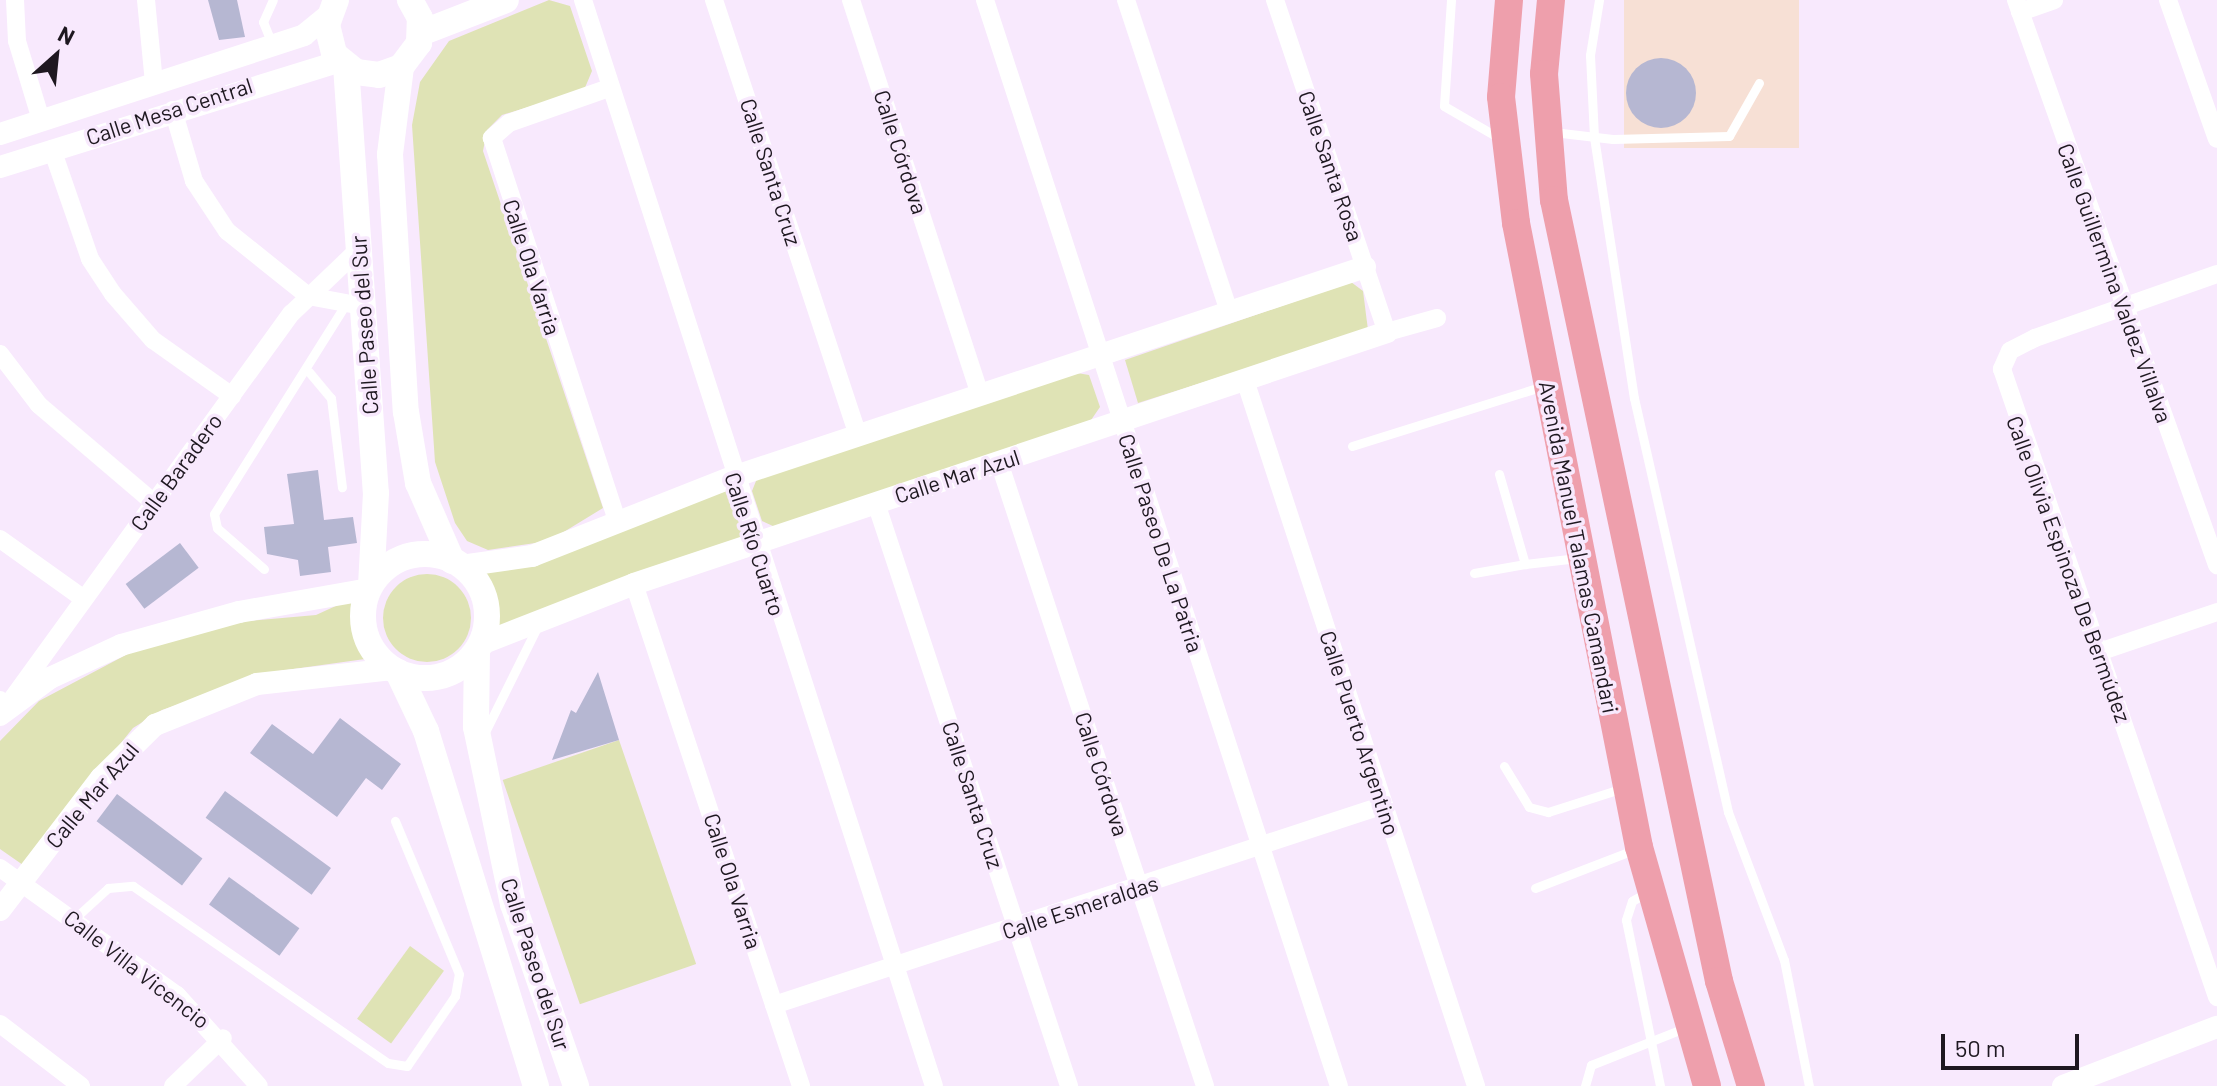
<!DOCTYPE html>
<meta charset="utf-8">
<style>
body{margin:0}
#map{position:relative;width:2217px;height:1086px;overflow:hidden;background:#f8e9fd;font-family:Barlow,sans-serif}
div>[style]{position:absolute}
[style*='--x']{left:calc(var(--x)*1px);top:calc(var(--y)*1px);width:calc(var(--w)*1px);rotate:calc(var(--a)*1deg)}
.industrial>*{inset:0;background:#f7e0d5;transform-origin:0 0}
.green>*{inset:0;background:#dfe3b5;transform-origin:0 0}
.round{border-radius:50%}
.building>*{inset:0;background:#b6b7d2;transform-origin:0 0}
.service>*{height:9px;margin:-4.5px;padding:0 4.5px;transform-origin:4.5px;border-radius:4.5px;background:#fff}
.minor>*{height:18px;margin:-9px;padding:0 9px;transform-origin:9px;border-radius:9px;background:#fff}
.tertiary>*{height:22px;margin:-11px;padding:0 11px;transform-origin:11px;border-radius:11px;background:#fff}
.secondary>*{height:26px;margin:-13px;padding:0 13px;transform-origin:13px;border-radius:13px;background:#fff}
.secondary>.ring{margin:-13px;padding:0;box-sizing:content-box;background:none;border:26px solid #fff;border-radius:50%}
.primary>*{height:28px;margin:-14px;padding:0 14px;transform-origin:14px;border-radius:14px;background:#ee9fac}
span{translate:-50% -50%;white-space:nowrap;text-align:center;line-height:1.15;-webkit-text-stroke:7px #f8e9fd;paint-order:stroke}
.street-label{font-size:22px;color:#1e1820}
.north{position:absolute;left:16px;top:16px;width:80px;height:80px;-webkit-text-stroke:6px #f8e9fd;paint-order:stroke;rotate:27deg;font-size:22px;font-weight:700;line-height:32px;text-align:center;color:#1e1820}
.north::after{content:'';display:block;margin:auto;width:28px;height:36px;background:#1e1820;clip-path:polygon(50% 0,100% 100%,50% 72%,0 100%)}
.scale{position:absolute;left:1941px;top:1034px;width:138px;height:36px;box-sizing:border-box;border:4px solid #1e1820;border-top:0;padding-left:10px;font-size:24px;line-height:28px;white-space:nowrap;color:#1e1820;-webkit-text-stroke:6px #f8e9fd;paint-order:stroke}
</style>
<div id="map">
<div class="industrial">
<i style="left:1624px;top:0;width:175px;height:148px"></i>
</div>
<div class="green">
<i style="clip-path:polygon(549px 0,570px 6px,592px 71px,584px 90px,502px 115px,487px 130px,483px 151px,603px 508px,549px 541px,488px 550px,467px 541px,455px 523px,435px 462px,412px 125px,420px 82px,449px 41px)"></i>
<i style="clip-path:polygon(1351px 282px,1363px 291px,1368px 330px,1138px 403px,1125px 360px)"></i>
<i style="clip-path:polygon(1077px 373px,1089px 375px,1100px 407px,1089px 423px,775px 527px,762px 521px,752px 491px,758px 476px)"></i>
<i style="clip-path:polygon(726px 491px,745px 538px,491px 629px,496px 609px,484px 571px)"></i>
<i class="round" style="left:383px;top:574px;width:88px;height:88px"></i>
<i style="clip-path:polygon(351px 599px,353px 636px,365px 659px,279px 671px,162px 710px,133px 728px,23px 865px,0 849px,0 741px,39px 701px,139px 648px,224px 623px,316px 615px)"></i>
<i style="left:619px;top:740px;width:237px;height:123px;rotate:71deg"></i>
<i style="left:410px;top:946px;width:42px;height:90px;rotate:36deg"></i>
</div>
<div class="building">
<i style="clip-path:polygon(208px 0,237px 0,245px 37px,219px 40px)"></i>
<i class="round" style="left:1626px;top:58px;width:70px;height:70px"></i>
<i style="clip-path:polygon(318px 470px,324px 520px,353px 517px,357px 543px,328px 547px,331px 572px,300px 576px,298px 560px,267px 554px,264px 527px,294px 524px,287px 474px)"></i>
<i style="left:180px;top:543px;width:31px;height:68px;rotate:53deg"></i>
<i style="clip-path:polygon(598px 672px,619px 740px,552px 760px,571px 710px,576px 713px)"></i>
<i style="clip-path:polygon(340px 718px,401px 764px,382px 790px,366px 778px,337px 817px,250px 753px,272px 724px,313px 754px)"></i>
<i style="left:225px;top:791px;width:131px;height:33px;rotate:36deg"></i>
<i style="left:117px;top:794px;width:107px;height:34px;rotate:37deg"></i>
<i style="left:229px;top:877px;width:87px;height:34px;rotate:36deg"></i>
</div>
<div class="service">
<i style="--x:1451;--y:0;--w:106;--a:93.8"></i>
<i style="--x:1444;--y:106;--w:66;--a:30.1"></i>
<i style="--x:1599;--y:0;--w:56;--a:99.3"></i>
<i style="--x:1590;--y:55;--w:82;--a:87.2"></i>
<i style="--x:1594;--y:137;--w:264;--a:81.3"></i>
<i style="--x:1634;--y:398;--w:425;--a:77.2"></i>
<i style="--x:1728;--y:812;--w:158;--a:69.3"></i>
<i style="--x:1784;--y:960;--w:128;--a:78.8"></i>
<i style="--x:272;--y:44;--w:24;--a:-112"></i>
<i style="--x:263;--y:22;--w:24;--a:-66"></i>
<i style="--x:1553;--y:132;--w:60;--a:6.7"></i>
<i style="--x:1613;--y:139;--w:116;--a:-1.5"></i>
<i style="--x:1729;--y:136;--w:61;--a:-60.5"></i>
<i style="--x:309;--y:372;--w:34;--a:50"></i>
<i style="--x:331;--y:398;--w:90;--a:83"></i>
<i style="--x:1352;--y:446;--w:201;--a:-17.4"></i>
<i style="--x:1499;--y:474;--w:94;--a:73.9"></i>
<i style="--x:1525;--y:564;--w:53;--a:-6.5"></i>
<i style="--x:264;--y:569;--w:62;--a:-138.9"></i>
<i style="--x:217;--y:528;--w:14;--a:-102"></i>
<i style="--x:214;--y:514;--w:247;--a:-57.9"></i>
<i style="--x:1474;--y:573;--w:52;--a:-10"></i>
<i style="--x:484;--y:734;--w:122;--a:-63.6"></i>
<i style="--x:1504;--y:766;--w:48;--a:58.6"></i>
<i style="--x:1529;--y:807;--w:20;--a:15"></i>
<i style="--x:1548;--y:812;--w:79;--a:-17.7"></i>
<i style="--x:1535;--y:888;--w:108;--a:-21.1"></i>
<i style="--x:1648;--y:892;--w:18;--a:151"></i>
<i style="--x:1632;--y:901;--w:20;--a:108"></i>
<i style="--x:1626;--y:920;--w:169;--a:78.4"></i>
<i style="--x:75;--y:918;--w:45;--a:-42.3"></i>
<i style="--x:108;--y:888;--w:25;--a:-5"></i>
<i style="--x:133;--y:886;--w:310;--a:34.8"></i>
<i style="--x:388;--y:1063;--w:19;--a:9"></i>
<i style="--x:407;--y:1066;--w:85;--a:-55.6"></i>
<i style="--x:455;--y:996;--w:22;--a:-80"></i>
<i style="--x:459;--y:974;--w:166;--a:-112.7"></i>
<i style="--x:1585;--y:1086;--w:22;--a:-74"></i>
<i style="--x:1591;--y:1065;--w:103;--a:-21.6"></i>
</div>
<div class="minor">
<i style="--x:15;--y:0;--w:41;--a:87.2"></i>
<i style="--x:17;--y:41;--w:83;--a:73.1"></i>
<i style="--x:146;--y:0;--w:83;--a:84.5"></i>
<i style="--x:583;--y:0;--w:1141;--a:72.09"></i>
<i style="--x:714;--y:0;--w:458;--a:71.7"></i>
<i style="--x:851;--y:0;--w:416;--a:71.9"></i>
<i style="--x:985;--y:0;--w:1142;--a:71.95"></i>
<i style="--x:1126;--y:0;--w:329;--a:71.7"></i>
<i style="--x:1275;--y:0;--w:350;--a:71.4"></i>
<i style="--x:1387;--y:332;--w:52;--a:-15.6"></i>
<i style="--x:2016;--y:0;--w:600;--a:70.42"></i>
<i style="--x:2168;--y:0;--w:147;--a:70.6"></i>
<i style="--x:2020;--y:12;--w:36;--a:-19"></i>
<i style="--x:609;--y:88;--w:106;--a:160.7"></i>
<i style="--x:509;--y:123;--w:23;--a:139"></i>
<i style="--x:492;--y:138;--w:400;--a:71.9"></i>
<i style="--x:173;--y:110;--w:74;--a:73.5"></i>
<i style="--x:194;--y:181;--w:60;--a:56.6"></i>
<i style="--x:227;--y:231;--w:104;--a:38.7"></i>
<i style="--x:308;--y:296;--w:55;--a:10.5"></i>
<i style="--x:52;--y:149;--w:116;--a:70.9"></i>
<i style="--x:90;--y:259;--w:42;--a:56.7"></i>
<i style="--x:113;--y:294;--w:61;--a:49"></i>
<i style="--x:153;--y:340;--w:97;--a:35.3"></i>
<i style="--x:2217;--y:274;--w:193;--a:160.6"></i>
<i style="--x:2035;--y:338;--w:28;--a:153"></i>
<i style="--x:2010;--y:351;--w:20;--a:114"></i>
<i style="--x:2002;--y:369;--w:664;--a:71.1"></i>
<i style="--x:0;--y:354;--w:64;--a:52.6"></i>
<i style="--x:39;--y:405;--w:151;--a:40.4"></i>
<i style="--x:1245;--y:380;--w:743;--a:71.88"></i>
<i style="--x:999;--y:462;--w:657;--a:71.73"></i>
<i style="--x:876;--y:503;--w:614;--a:71.68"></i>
<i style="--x:0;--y:539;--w:103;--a:35.5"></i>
<i style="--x:634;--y:584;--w:529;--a:71.6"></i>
<i style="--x:2099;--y:652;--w:125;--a:-18.7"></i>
<i style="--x:0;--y:700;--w:9;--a:41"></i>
<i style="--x:7;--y:706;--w:485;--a:-54.1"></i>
<i style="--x:292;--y:313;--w:91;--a:-43.7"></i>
<i style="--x:0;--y:868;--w:218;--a:35.7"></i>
<i style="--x:177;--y:995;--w:122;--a:48"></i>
<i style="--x:774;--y:1005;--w:642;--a:-18.15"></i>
<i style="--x:0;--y:1024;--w:102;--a:37.4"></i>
<i style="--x:173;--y:1086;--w:69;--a:-43.8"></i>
</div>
<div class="tertiary">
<i style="--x:0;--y:134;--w:320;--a:-18"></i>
<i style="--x:304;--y:35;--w:32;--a:-39"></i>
<i style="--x:0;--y:167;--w:356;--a:-17.3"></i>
<i style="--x:461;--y:566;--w:72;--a:-8"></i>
<i style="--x:532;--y:556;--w:216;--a:-21.5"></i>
<i style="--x:733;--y:477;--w:666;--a:-18.38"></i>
<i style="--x:481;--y:644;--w:164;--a:-21.4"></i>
<i style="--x:634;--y:584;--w:794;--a:-18.5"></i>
<i style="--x:0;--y:715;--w:62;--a:-36.5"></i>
<i style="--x:50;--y:678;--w:78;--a:-24.9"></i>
<i style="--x:121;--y:645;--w:123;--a:-15.6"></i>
<i style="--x:239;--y:612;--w:132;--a:-10"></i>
<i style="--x:0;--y:910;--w:166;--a:-52.6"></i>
<i style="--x:101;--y:778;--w:76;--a:-44.5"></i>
<i style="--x:155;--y:725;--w:110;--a:-21.9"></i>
<i style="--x:257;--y:684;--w:136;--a:-6.3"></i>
<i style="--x:2063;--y:1086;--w:165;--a:-21"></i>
</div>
<div class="secondary">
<i style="--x:336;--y:0;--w:27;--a:110"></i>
<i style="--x:327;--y:25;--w:30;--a:76"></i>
<i style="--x:334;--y:54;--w:28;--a:39"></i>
<i style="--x:356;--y:72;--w:23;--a:7"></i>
<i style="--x:379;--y:75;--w:23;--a:-20"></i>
<i style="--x:401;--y:67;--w:30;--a:-53"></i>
<i style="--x:419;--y:43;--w:25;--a:-88"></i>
<i style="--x:420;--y:18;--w:21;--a:-119"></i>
<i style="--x:421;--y:33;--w:91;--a:-21.2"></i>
<i style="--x:346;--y:66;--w:428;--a:86"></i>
<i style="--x:376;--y:493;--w:91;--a:93.1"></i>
<i style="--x:401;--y:67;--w:88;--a:97.2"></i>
<i style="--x:390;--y:154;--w:258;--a:86.5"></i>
<i style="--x:406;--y:412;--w:72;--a:80.4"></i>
<i style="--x:418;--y:483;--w:85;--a:66.4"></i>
<i class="ring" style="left:363px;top:554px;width:98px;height:98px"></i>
<i style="--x:477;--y:651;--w:76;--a:90.8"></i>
<i style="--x:476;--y:727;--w:181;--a:78.2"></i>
<i style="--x:513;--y:904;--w:193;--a:70.9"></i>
<i style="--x:398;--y:672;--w:65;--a:64.6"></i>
<i style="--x:426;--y:731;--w:372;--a:72.8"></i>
</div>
<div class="primary">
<i style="--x:1509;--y:0;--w:97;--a:94.7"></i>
<i style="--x:1501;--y:97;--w:127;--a:83.2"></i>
<i style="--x:1516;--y:223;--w:636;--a:78.85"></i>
<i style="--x:1639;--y:847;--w:248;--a:74.1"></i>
<i style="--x:1551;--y:0;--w:74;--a:95.4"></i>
<i style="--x:1544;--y:74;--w:126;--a:85.5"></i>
<i style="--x:1554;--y:200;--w:798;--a:78.07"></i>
<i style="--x:1719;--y:981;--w:110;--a:73.1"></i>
</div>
<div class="street-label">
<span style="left:169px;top:111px;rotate:-18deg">Calle Mesa Central</span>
<span style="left:901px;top:152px;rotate:72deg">Calle Córdova</span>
<span style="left:1331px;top:166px;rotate:71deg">Calle Santa Rosa</span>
<span style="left:771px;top:172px;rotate:72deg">Calle Santa Cruz</span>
<span style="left:532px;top:267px;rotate:72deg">Calle Ola Varria</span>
<span style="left:2115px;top:283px;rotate:70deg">Calle Guillermina Valdez Villalva</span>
<span style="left:364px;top:325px;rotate:-94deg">Calle Paseo del Sur</span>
<span style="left:176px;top:472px;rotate:-54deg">Calle Baradero</span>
<span style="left:957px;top:476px;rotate:-18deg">Calle Mar Azul</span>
<span style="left:1161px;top:543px;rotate:72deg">Calle Paseo De La Patria</span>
<span style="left:755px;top:544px;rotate:72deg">Calle Río Cuarto</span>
<span style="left:1579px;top:547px;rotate:79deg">Avenida Manuel Talamas Camandari</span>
<span style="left:2069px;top:569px;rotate:70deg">Calle Olivia Espinoza De Bermúdez</span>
<span style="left:1360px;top:733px;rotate:72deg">Calle Puerto Argentino</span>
<span style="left:1102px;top:774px;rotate:72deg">Calle Córdova</span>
<span style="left:92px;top:795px;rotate:-50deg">Calle Mar Azul</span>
<span style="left:973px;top:795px;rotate:72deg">Calle Santa Cruz</span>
<span style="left:733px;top:881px;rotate:72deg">Calle Ola Varria</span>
<span style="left:1080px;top:907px;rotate:-18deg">Calle Esmeraldas</span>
<span style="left:536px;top:964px;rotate:72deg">Calle Paseo del Sur</span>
<span style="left:137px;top:969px;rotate:38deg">Calle Villa Vicencio</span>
</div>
<div class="north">N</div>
<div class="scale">50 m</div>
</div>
